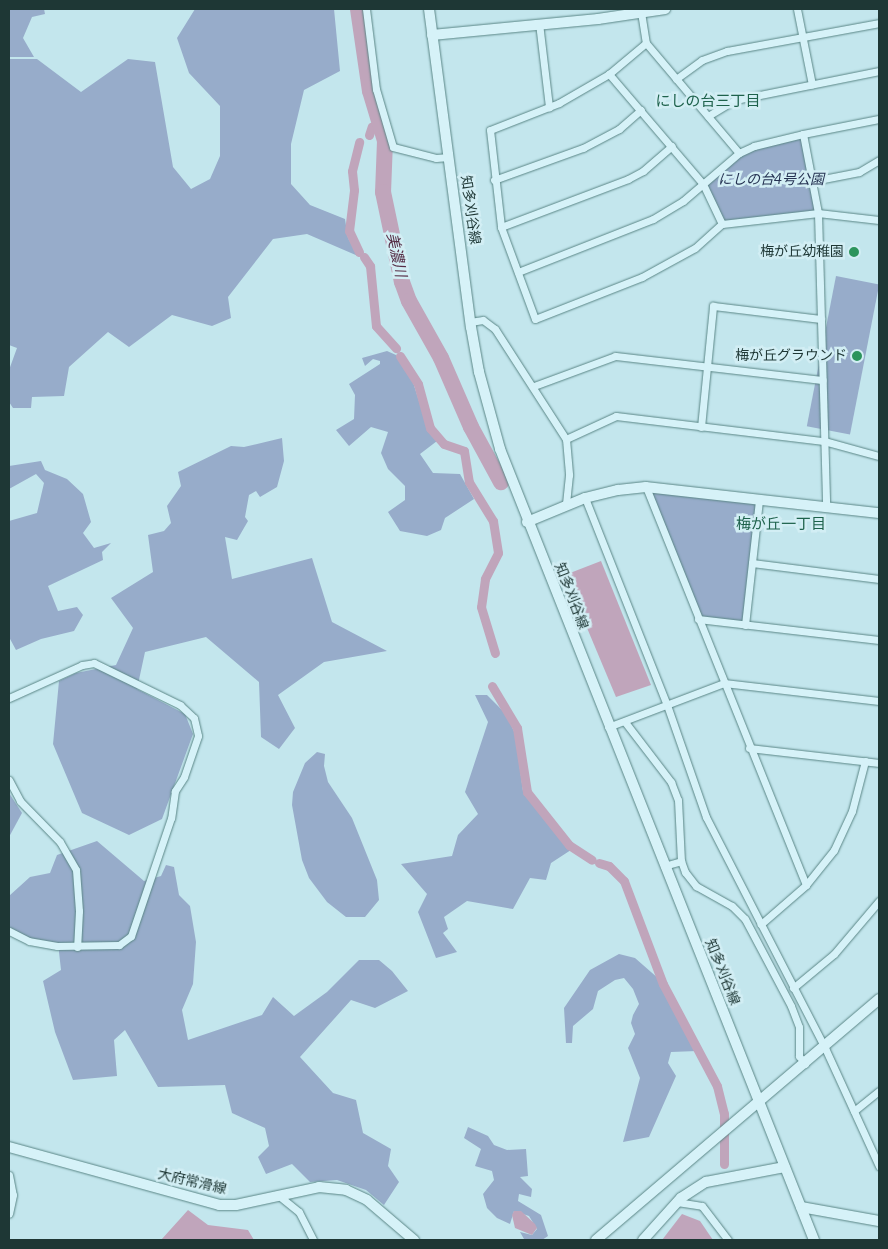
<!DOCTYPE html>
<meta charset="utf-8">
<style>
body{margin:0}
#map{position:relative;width:888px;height:1249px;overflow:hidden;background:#c3e6ed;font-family:Bitter,"Noto Sans JP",serif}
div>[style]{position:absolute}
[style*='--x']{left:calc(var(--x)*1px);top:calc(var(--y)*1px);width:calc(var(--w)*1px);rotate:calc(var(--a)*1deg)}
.green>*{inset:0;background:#97acca;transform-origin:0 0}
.water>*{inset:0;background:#c0a5bb}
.canal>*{height:9px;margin:-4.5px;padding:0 4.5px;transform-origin:4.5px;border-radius:4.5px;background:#c0a5bb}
.river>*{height:16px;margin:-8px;padding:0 8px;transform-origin:8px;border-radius:8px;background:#c0a5bb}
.roads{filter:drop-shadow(0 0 1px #5a8686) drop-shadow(0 0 1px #5a8686)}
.street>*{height:7px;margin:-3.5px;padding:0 3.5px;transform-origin:3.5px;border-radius:3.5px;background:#d6f2f8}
.secondary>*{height:10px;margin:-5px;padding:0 5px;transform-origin:5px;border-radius:5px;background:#d6f2f8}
.dots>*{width:14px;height:14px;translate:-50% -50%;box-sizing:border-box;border:2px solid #d2eef4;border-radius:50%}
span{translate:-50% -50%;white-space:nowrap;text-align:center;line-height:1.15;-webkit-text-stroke:5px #d2eef4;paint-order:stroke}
.park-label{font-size:14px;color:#253252;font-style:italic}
.street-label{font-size:14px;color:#1e3735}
.poi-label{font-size:14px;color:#1e3735}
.right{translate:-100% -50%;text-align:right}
.neighbourhood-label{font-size:15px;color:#1e624c}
.water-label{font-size:15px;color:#562d46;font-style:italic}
.frame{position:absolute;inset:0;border:10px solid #1e3735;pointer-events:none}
</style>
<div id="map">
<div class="green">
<i style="clip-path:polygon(9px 9px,44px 9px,45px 14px,32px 17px,23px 38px,34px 57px,9px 57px)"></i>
<i style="clip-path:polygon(195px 9px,334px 9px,340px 71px,304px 90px,291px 144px,291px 184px,310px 205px,345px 219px,348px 238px,358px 256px,307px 234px,273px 239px,228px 297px,231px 318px,212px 326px,172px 315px,129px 347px,108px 332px,69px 367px,64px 396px,32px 397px,31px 408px,13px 408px,9px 402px,9px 370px,17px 348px,9px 345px,9px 59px,37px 59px,81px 92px,128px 59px,155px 62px,173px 167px,191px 189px,210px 179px,220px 156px,220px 106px,189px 73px,177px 38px)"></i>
<i style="clip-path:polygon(803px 134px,818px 213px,722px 224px,703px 184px,739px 153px)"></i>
<i style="left:836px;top:276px;width:44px;height:153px;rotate:11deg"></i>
<i style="clip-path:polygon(387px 351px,396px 355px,410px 373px,428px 429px,437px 441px,420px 454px,433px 473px,460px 474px,474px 499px,445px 518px,441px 530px,427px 536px,400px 531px,388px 512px,405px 500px,405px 486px,388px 469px,381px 453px,388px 432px,371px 427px,349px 446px,336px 430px,354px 419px,355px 395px,349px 384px,380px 364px,380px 361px,373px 359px,365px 366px,362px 358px)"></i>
<i style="clip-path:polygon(282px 438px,284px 461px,277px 487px,260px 497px,256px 491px,249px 495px,245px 517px,248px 521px,237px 540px,225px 537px,232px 579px,312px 558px,332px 622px,387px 651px,324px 662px,278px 695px,295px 728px,279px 749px,261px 737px,259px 682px,206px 637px,145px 652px,137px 689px,185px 714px,193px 734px,162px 819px,129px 835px,82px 813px,53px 744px,59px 681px,76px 673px,116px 665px,133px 628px,111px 598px,153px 572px,148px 535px,164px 531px,171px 523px,167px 506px,181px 486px,178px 472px,231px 446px,244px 447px)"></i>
<i style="clip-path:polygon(41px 461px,45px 470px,67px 479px,83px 494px,91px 522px,83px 533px,94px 548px,111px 543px,102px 552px,103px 560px,48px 586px,58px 611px,77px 607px,83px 615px,74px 631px,41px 639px,16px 650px,9px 637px,9px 521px,37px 513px,44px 483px,36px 474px,9px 489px,9px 466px)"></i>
<i style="clip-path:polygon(646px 487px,759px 500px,745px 625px,698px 619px)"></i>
<i style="clip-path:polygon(475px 695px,487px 695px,507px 715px,515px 734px,523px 791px,574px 848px,551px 863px,546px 880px,530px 878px,513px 909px,467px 901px,444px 917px,448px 929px,443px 933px,457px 952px,436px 958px,418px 912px,427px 894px,401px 864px,452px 856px,458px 835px,478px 814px,465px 792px,488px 722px)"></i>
<i style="clip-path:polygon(317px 752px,325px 754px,324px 766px,328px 782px,352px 818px,377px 880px,379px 900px,365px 917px,346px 917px,327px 902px,309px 878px,302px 860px,292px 805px,293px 792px,305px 763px)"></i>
<i style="clip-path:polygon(9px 793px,22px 813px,9px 837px)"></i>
<i style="clip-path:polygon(97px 841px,144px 881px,161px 876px,166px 865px,174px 867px,179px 895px,190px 906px,196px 942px,193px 984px,182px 1010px,188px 1040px,262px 1015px,273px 997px,294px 1016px,327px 992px,359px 960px,379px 960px,392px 971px,408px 991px,375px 1008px,351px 1000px,300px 1057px,333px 1093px,356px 1100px,363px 1133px,391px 1149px,388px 1166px,399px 1182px,384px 1205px,366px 1190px,337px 1180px,310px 1182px,292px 1164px,266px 1174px,258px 1157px,269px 1146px,265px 1128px,232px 1113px,225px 1085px,158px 1087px,125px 1030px,114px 1040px,117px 1076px,73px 1080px,55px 1032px,43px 981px,61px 970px,58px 943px,29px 938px,9px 927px,9px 896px,30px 877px,50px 873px,57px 855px)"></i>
<i style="clip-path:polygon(619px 954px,635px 958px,659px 979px,697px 1051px,671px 1052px,668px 1063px,676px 1076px,649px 1137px,623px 1142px,640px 1078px,628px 1048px,635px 1034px,631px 1023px,633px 1015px,639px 1004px,633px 989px,624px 978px,615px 980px,598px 991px,593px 1009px,573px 1026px,572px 1043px,566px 1043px,564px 1008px,590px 970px)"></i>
<i style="clip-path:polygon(468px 1127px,488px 1136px,494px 1145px,507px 1150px,526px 1149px,528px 1176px,520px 1177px,532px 1189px,531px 1197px,519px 1194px,518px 1201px,541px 1215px,548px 1236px,542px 1240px,524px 1239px,520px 1232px,532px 1235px,537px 1229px,529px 1216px,514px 1211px,510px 1224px,497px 1218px,487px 1208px,483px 1194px,494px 1180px,492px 1171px,475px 1166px,481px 1149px,464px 1138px)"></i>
</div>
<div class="water">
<i style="clip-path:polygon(601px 561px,651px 685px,616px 697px,569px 585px,570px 573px)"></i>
<i style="clip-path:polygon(188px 1210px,208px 1225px,248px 1230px,254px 1240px,161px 1240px)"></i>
<i style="clip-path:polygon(514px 1211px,521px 1211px,535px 1224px,537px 1228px,532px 1235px,515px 1228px,512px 1215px)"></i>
<i style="clip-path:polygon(682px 1214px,700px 1221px,713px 1240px,662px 1240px)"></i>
</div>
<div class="canal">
<i style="--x:369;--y:135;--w:9;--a:-72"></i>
<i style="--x:359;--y:252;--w:23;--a:-115"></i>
<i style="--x:349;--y:231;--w:41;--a:-83"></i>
<i style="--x:354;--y:190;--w:19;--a:-96"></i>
<i style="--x:352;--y:171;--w:30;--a:-76"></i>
<i style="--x:364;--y:257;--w:11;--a:56"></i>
<i style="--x:370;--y:266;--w:60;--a:84.3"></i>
<i style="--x:376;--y:326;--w:30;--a:48"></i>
<i style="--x:400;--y:356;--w:33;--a:57"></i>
<i style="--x:418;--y:384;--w:46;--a:74.7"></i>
<i style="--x:430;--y:428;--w:21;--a:49"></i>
<i style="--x:444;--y:444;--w:21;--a:19"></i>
<i style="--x:464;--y:451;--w:31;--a:81"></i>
<i style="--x:469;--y:482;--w:46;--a:58.4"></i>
<i style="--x:493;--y:521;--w:32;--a:81"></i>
<i style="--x:498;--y:553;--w:29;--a:117"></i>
<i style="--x:485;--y:579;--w:28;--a:98"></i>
<i style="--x:481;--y:607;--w:48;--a:73.1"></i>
<i style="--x:492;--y:686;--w:49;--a:59.2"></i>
<i style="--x:517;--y:728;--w:65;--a:81.1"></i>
<i style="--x:527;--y:792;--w:68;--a:51.6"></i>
<i style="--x:569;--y:845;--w:27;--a:33"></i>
<i style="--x:599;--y:863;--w:10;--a:17"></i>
<i style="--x:609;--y:866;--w:21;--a:45"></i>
<i style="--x:624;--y:881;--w:110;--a:69.3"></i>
<i style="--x:663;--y:984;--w:115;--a:62.1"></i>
<i style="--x:717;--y:1086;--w:29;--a:76"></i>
<i style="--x:724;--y:1114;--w:50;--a:90"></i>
</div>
<div class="river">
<i style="--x:358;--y:9;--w:83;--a:81.7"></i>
<i style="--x:370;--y:91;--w:52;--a:73.3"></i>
<i style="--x:385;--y:141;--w:51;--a:92.2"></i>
<i style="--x:383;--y:192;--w:92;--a:78.1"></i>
<i style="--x:402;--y:282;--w:20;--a:70"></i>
<i style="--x:409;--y:301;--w:65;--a:60.7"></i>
<i style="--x:441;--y:358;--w:75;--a:66.5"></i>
<i style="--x:471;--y:427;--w:63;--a:61.4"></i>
</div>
<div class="roads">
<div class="street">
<i style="--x:366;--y:9;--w:81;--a:82.9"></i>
<i style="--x:376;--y:89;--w:60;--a:73.7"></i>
<i style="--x:393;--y:147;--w:44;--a:14.3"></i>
<i style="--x:436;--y:158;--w:13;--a:-4"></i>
<i style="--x:797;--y:9;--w:77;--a:78.8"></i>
<i style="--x:641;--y:12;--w:31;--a:81"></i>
<i style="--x:646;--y:43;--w:144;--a:49.8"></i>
<i style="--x:539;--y:23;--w:85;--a:83.2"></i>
<i style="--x:609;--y:74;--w:48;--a:-40"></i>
<i style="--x:676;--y:79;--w:32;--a:-36"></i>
<i style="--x:702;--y:60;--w:27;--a:-20"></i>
<i style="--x:727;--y:51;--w:155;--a:-10.4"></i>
<i style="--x:708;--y:116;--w:31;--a:-31"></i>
<i style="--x:735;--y:100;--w:147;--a:-11.4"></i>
<i style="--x:803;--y:134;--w:77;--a:-11.2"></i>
<i style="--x:494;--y:180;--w:95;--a:-19.8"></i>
<i style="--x:583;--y:148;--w:41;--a:-27.8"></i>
<i style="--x:619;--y:129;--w:29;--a:-41"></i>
<i style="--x:813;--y:181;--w:47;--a:-11.1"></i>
<i style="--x:859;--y:172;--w:23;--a:-31"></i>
<i style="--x:722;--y:224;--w:44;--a:-115.4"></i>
<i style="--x:703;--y:184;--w:145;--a:-130.5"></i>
<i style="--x:609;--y:74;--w:58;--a:149.9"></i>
<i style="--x:559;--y:103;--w:74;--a:158.6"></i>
<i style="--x:490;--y:130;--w:98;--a:83.5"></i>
<i style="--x:501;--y:227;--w:98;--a:69.7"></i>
<i style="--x:535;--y:319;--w:115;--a:-21.4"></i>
<i style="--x:642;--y:277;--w:60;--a:-28.7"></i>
<i style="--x:695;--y:248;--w:36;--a:-42"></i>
<i style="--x:722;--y:224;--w:97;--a:-6.5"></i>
<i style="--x:818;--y:213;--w:61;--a:6.5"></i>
<i style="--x:501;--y:227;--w:136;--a:-20.7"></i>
<i style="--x:628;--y:179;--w:17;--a:-28"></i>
<i style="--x:643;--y:171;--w:38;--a:-41"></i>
<i style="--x:518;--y:272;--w:145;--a:-21.4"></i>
<i style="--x:653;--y:219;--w:35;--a:-31"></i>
<i style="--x:683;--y:201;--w:74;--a:-40.6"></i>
<i style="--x:739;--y:153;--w:17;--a:-25"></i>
<i style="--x:754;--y:146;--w:50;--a:-13.8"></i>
<i style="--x:803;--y:134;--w:80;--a:79.2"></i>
<i style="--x:818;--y:213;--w:293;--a:88.4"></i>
<i style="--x:470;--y:322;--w:13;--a:-9"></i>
<i style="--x:483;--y:320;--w:15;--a:37"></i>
<i style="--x:495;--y:329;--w:131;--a:57.2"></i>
<i style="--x:566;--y:439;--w:36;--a:85"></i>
<i style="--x:569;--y:475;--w:30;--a:96"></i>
<i style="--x:534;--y:386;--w:86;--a:-20.3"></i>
<i style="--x:615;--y:356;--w:209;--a:6.6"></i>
<i style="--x:701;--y:427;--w:122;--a:-84.3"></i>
<i style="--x:713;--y:306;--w:109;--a:6.9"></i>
<i style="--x:566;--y:439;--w:55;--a:-24.7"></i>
<i style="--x:616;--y:416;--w:209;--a:6.9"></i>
<i style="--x:824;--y:441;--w:57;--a:15.3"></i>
<i style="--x:646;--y:487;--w:429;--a:68.1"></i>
<i style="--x:585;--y:498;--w:223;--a:68.4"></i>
<i style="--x:667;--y:705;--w:119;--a:70.8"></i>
<i style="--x:706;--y:817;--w:120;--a:62.8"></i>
<i style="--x:752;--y:563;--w:128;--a:7.2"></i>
<i style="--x:698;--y:619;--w:182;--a:6.6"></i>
<i style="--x:745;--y:625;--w:126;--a:-83.6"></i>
<i style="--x:9;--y:698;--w:80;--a:-24.3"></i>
<i style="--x:82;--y:665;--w:12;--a:-9"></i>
<i style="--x:94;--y:663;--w:96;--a:26"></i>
<i style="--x:180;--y:705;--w:19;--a:43"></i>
<i style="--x:194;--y:718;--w:18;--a:77"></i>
<i style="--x:198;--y:736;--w:43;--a:108.9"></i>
<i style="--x:184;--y:777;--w:17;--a:123"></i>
<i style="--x:175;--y:791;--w:27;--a:98"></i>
<i style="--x:171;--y:818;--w:125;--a:108.7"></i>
<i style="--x:131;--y:936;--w:15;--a:143"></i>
<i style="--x:119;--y:945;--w:62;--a:179.1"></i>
<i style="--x:57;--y:946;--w:28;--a:-170"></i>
<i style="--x:29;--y:941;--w:22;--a:-153"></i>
<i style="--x:625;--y:722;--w:76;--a:52.5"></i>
<i style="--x:671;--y:782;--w:19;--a:69"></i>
<i style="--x:678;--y:800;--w:61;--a:87.2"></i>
<i style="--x:681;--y:861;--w:12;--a:70"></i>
<i style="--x:685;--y:872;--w:18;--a:52"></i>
<i style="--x:696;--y:886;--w:41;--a:29.1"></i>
<i style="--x:732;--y:906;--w:18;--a:45"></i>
<i style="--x:745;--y:919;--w:98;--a:62.1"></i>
<i style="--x:791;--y:1006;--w:22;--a:69"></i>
<i style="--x:799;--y:1027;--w:29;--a:90"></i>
<i style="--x:799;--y:1056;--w:10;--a:53"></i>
<i style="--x:608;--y:727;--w:124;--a:-20.8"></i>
<i style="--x:724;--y:683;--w:156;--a:6.6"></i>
<i style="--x:749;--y:748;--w:131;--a:6.6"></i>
<i style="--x:865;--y:761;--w:52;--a:104.6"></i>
<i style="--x:852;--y:811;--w:43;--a:114.8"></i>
<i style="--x:834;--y:850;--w:45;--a:128.7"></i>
<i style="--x:806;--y:885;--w:60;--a:139.1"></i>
<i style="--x:761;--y:924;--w:140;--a:62.7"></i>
<i style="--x:825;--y:1048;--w:130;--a:65.4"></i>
<i style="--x:9;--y:780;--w:24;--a:62"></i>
<i style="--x:20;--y:801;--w:57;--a:45.7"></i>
<i style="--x:60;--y:842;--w:32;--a:60"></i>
<i style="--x:76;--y:870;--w:41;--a:85.8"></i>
<i style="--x:79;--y:911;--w:36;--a:93"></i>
<i style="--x:664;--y:866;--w:18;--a:-16"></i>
<i style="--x:793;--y:988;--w:53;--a:-39.7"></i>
<i style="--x:834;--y:954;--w:70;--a:-49.7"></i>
<i style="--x:854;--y:1111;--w:32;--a:-39"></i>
<i style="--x:9;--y:1175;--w:20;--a:79"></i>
<i style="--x:13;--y:1195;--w:19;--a:102"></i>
<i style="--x:278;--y:1195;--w:27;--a:39"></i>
<i style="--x:299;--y:1212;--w:31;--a:63"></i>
<i style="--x:677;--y:1202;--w:25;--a:9"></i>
<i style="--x:702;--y:1206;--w:43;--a:52.6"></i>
</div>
<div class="secondary">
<i style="--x:429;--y:9;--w:321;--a:82.5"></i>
<i style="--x:471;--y:327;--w:46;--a:79.9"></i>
<i style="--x:479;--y:372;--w:80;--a:74.7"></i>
<i style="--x:500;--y:449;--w:851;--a:68.35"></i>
<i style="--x:432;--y:35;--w:167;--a:-5.5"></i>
<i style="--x:598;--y:19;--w:68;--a:-8.5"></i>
<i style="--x:527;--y:522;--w:63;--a:-22.5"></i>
<i style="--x:585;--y:498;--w:34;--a:-14"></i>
<i style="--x:618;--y:490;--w:28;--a:-6"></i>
<i style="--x:646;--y:487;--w:234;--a:6.4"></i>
<i style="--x:9;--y:1147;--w:218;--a:15.4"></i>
<i style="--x:219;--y:1205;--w:17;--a:0"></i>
<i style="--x:236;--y:1205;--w:85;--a:-12.2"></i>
<i style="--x:319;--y:1187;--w:27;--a:6"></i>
<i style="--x:346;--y:1190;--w:23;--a:25"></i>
<i style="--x:367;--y:1200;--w:62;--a:40.4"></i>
<i style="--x:801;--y:1207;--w:79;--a:10.2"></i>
<i style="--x:596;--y:1240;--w:372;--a:-40.4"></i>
<i style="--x:643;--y:1240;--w:57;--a:-47.9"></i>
<i style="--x:681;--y:1198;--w:30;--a:-33"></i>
<i style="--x:706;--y:1182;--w:80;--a:-10.8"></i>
</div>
</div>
<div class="dots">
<i style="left:854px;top:252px;background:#2c945c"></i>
<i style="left:857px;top:356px;background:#2c945c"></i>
</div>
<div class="park-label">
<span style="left:771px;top:180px">にしの台4号公園</span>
</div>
<div class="street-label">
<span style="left:470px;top:210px;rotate:82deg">知多刈谷線</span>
<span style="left:571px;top:596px;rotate:69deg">知多刈谷線</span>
<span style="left:722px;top:972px;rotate:68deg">知多刈谷線</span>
<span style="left:192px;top:1182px;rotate:13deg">大府常滑線</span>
</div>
<div class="poi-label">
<span class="right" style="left:844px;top:252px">梅が丘幼稚園</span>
<span class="right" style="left:847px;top:356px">梅が丘グラウンド</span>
</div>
<div class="neighbourhood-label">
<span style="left:708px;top:102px">にしの台三丁目</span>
<span style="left:781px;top:525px">梅が丘一丁目</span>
</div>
<div class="water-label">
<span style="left:396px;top:255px;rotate:78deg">美濃川</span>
</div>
<div class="frame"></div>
</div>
